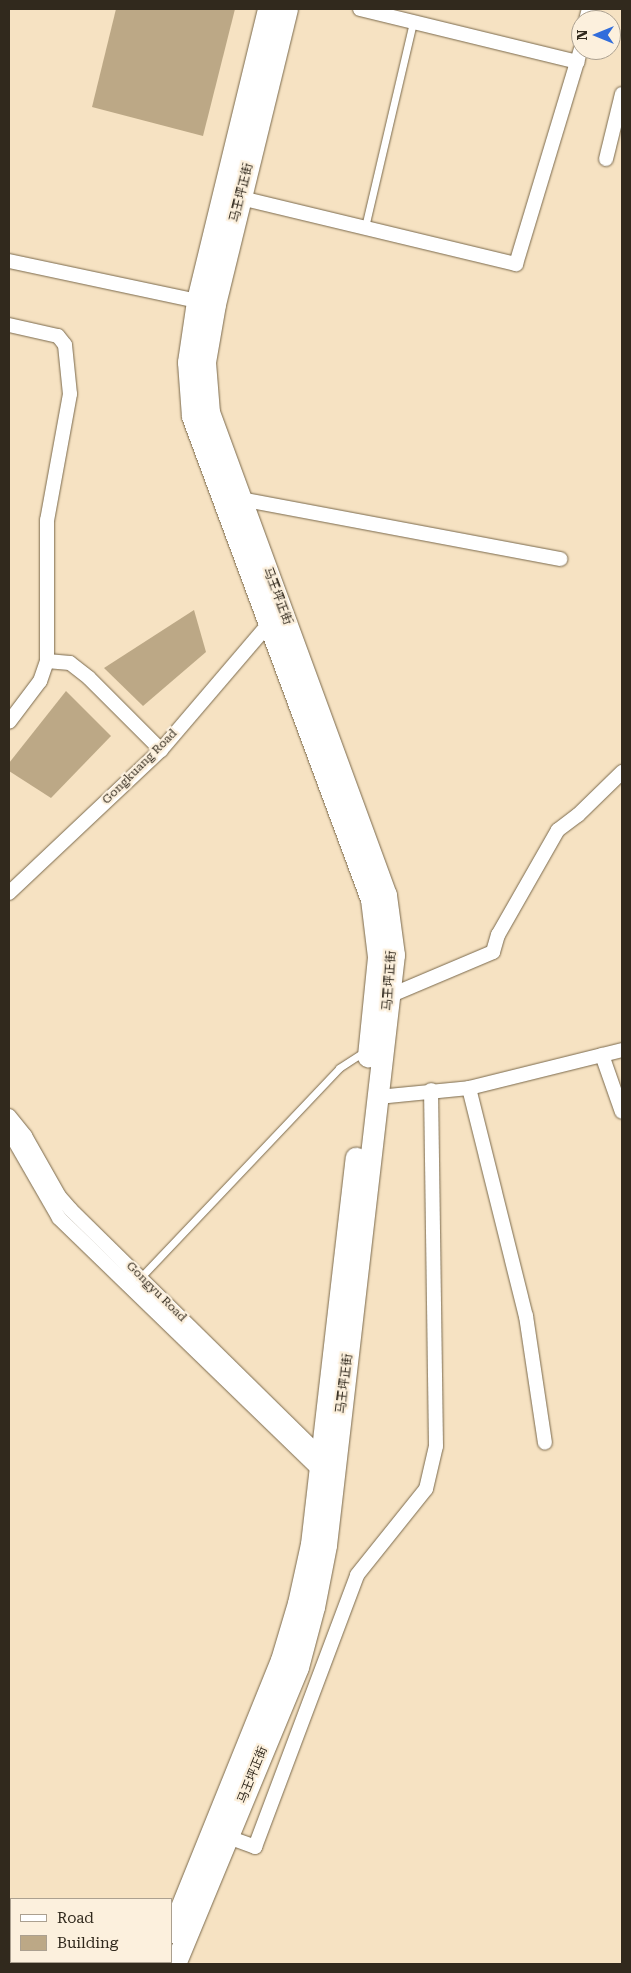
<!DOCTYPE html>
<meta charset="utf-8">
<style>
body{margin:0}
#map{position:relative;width:631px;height:1973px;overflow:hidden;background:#f6e2c2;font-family:"Roboto Serif","Noto Sans SC",serif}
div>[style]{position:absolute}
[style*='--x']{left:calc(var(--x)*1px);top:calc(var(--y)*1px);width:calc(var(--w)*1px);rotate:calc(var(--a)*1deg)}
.building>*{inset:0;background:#bca886}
.roads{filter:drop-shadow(0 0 1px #7a694c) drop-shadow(0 0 1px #7a694c)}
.lane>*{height:7px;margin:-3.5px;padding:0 3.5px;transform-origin:3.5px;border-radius:3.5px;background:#fff}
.street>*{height:14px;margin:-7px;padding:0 7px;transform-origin:7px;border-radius:7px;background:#fff}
.primary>*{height:21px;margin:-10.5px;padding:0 10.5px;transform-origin:10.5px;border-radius:10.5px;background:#fff}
span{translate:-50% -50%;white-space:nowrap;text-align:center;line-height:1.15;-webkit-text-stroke:4.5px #fcf0dd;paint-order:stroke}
.street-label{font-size:12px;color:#31291d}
.frame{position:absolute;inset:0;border:10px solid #31291d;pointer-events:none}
.legend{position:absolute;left:10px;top:1898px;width:162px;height:65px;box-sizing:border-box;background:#fcf0dd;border:1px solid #aba090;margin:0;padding:6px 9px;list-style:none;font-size:15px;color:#31291d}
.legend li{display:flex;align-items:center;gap:10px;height:25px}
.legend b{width:25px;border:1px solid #aba090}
.north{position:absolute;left:571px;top:10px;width:50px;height:50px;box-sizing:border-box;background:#fcf0dd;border:1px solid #aba090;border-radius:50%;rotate:270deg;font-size:14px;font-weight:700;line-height:20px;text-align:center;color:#31291d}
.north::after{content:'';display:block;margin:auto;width:18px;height:22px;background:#326ddb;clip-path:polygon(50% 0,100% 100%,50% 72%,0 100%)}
</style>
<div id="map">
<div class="building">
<i style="clip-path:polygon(116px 9px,235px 9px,203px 136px,92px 107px)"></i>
<i style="clip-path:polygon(194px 610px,206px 652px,143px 706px,104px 668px)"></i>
<i style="clip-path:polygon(66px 691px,111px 736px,51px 798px,9px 771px,9px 763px)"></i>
</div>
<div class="roads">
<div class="lane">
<i style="--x:365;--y:227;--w:211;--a:-76.8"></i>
<i style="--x:141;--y:1277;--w:288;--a:-46.5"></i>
<i style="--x:339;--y:1068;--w:31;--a:-33"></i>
</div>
<div class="street">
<i style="--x:360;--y:9;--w:224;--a:13.7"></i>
<i style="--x:586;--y:20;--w:11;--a:-75"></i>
<i style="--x:606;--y:159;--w:67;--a:-76.2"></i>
<i style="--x:241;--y:198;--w:283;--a:13.5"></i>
<i style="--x:516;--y:264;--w:225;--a:-73.2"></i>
<i style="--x:9;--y:261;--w:192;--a:12"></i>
<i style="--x:9;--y:325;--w:50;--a:12.7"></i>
<i style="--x:58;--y:336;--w:11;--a:52"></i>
<i style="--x:65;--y:345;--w:49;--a:84.2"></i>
<i style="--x:70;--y:394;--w:128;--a:100.3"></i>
<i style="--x:47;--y:520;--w:141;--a:90"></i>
<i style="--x:47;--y:661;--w:21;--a:109"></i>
<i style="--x:40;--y:681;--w:51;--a:127.1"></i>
<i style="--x:240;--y:499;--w:326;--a:10.6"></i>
<i style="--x:47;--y:661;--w:23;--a:5"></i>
<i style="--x:70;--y:663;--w:24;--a:38"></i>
<i style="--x:89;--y:678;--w:102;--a:45"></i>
<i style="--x:9;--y:893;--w:209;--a:-43.3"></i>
<i style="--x:161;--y:750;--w:172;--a:-49.5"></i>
<i style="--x:389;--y:996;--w:113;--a:-22.9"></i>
<i style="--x:493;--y:952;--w:18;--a:-74"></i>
<i style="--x:498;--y:935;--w:121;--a:-60.3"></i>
<i style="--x:558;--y:830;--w:25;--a:-37"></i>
<i style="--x:578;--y:815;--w:62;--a:-44.3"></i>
<i style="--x:602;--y:1055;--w:60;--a:70.7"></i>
<i style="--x:469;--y:1088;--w:235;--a:76"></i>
<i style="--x:526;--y:1316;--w:128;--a:81.5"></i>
<i style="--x:378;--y:1097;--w:91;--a:-5.6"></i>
<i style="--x:469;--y:1088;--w:158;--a:-13.9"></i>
<i style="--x:9;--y:1116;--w:26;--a:51"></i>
<i style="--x:25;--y:1136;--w:69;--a:60.5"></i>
<i style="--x:59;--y:1196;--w:18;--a:49"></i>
<i style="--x:71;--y:1210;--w:351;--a:44.5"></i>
<i style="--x:9;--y:1131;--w:100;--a:60.1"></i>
<i style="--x:59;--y:1218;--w:362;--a:44.1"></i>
<i style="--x:228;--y:1837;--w:29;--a:20"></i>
<i style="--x:255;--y:1847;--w:290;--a:-69.4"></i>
<i style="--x:357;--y:1575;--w:110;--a:-51.3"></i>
<i style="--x:426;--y:1489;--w:44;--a:-76.9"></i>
<i style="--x:436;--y:1446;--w:356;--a:-90.8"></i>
</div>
<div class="primary">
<i style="--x:268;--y:9;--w:301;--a:103.7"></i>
<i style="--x:197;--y:301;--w:62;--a:98.4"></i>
<i style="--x:188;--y:362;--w:54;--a:85.8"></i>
<i style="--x:192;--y:416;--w:515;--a:69.67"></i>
<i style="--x:371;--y:899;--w:58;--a:83.1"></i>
<i style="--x:378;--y:957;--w:100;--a:95.8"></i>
<i style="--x:171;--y:1932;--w:293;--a:-68"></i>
<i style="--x:281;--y:1660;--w:59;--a:-73.4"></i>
<i style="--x:298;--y:1603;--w:60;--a:-77.6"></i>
<i style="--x:311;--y:1544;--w:389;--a:-83.4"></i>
<i style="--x:158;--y:1964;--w:2;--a:-63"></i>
<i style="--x:175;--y:1964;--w:321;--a:-67.5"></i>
<i style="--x:298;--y:1667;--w:62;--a:-75.1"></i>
<i style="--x:314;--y:1607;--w:63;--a:-79"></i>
<i style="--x:326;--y:1545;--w:594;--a:-83.43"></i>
<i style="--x:394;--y:955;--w:61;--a:-97.6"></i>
<i style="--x:386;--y:895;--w:514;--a:-110.13"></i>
<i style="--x:209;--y:412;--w:50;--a:-94.6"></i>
<i style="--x:205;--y:362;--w:59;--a:-80.2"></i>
<i style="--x:215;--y:304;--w:304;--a:-76.3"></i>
</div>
</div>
<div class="street-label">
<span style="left:242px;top:193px;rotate:-76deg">马王坪正街</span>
<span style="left:277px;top:596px;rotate:69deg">马王坪正街</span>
<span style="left:140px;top:767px;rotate:-45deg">Gongkuang Road</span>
<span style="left:390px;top:981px;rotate:-86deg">马王坪正街</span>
<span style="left:156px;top:1292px;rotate:45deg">Gongyu Road</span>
<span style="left:345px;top:1384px;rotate:-83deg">马王坪正街</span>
<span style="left:253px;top:1775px;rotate:-68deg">马王坪正街</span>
</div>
<div class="frame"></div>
<ul class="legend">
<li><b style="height:6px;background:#fff"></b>Road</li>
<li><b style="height:14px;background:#bca886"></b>Building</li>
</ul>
<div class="north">N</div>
</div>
